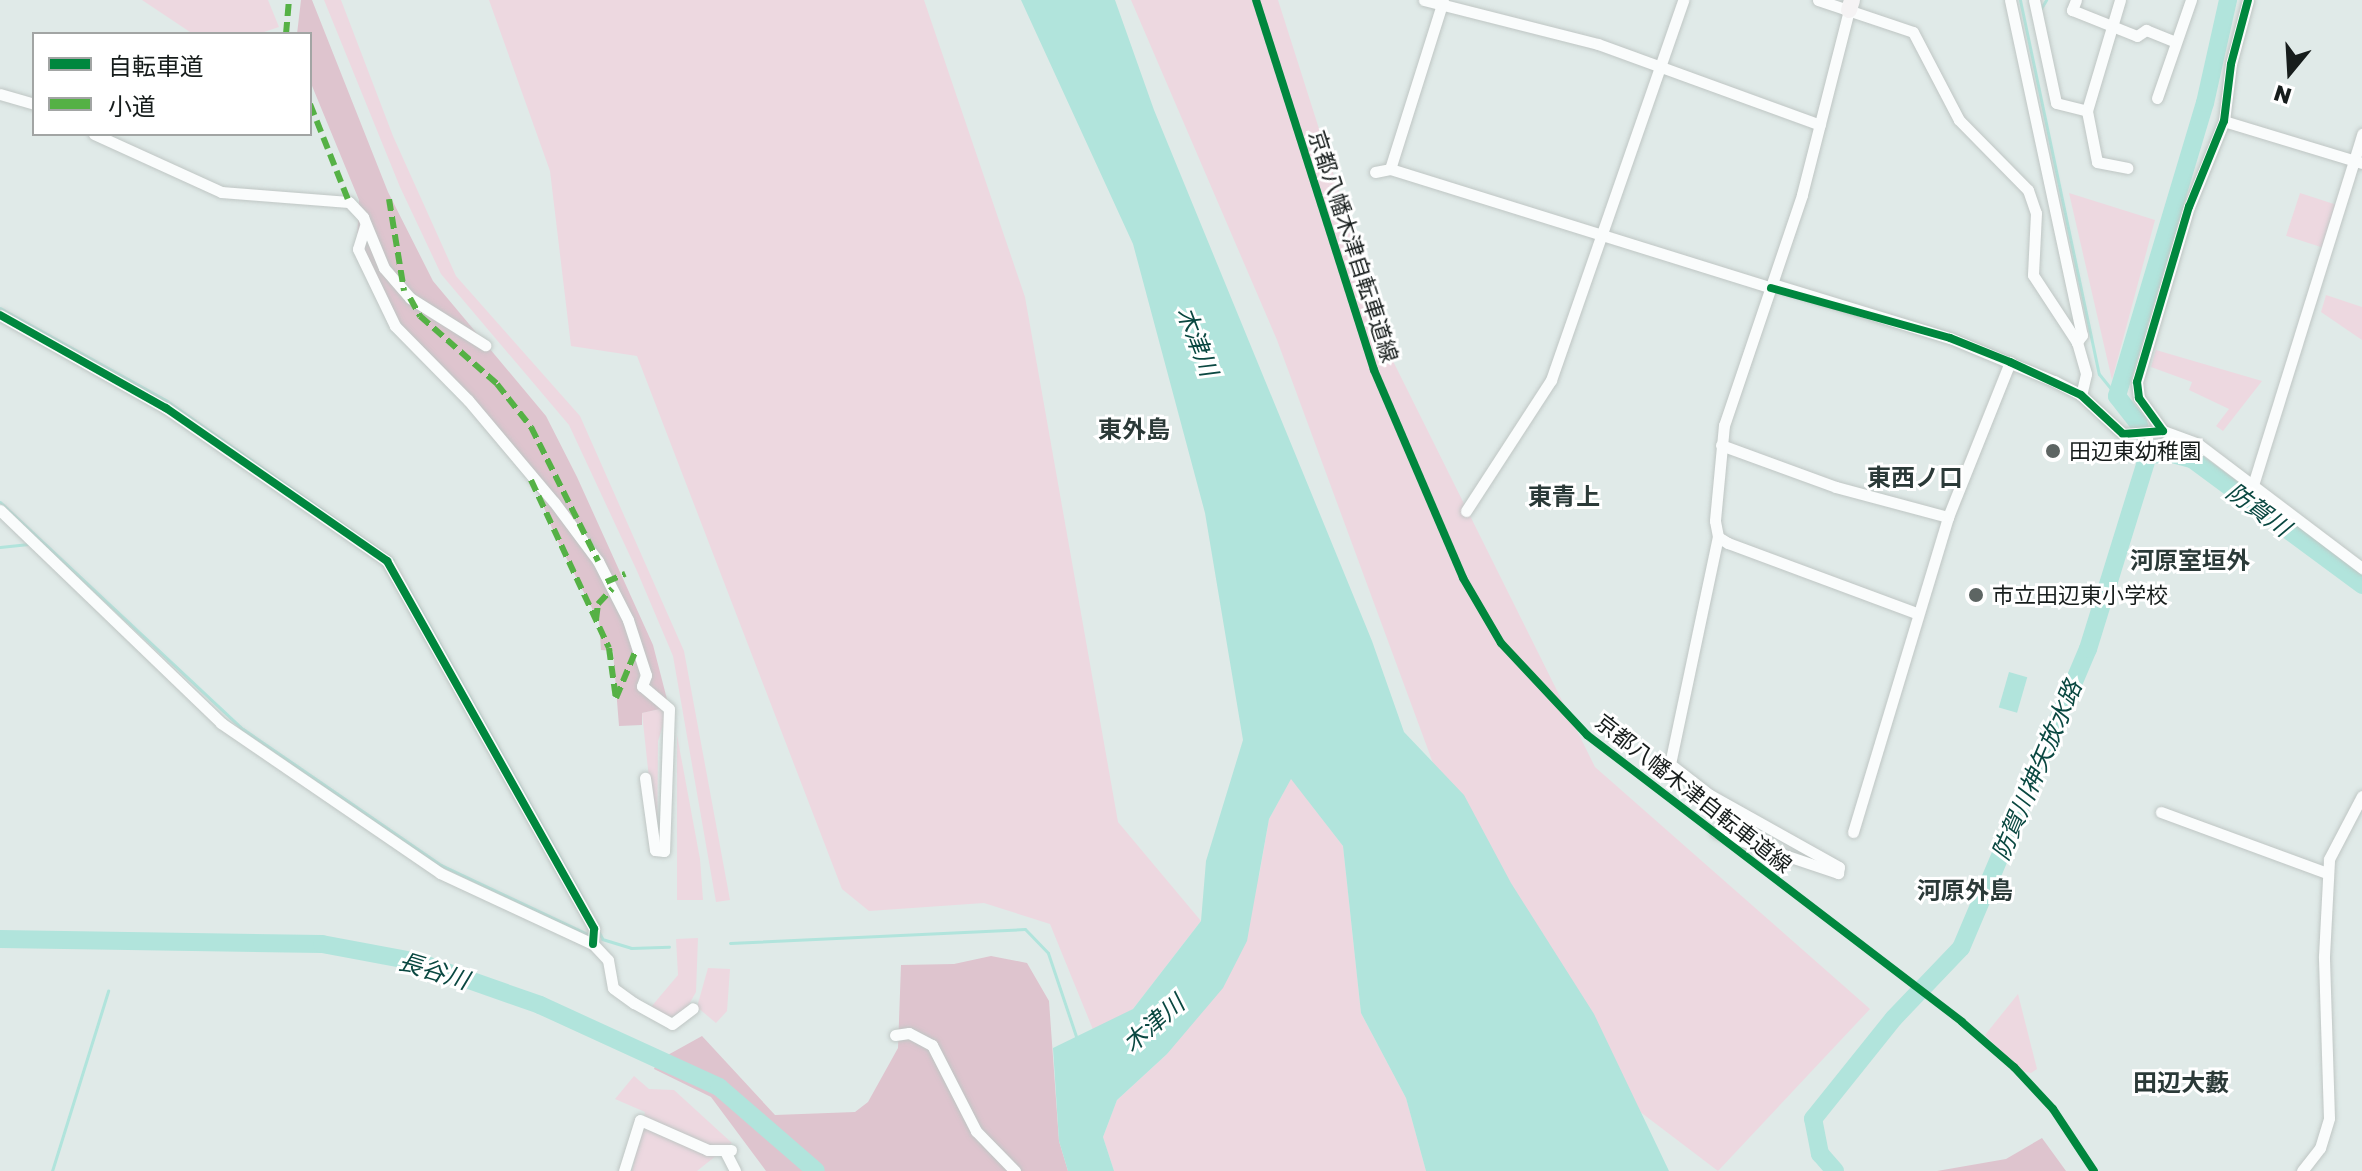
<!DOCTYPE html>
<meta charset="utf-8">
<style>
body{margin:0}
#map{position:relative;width:2362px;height:1171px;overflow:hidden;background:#e0eae8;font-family:"Golos Text","Noto Sans JP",sans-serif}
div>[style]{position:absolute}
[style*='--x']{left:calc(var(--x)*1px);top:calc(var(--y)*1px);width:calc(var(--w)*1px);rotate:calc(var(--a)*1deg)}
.green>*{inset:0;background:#edd8e0;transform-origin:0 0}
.forest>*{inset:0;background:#dec4ce}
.water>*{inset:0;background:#b1e4dc;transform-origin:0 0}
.stream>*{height:3px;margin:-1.5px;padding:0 1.5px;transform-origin:1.5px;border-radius:1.5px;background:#b1e4dc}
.river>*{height:18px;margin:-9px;padding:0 9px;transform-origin:9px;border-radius:9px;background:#b1e4dc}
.roads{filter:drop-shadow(0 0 2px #bfc6c4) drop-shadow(0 0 2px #bfc6c4)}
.street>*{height:11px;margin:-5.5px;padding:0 5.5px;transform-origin:5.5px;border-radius:5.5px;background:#fafcfc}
.secondary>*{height:16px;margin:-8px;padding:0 8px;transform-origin:8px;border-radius:8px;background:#f5f3f4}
.quiet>*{height:6px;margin-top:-3px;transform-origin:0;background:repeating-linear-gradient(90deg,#55b145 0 12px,transparent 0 18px)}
.cycleway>*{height:8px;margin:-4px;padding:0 4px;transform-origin:4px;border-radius:4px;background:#00873e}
.dots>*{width:22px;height:22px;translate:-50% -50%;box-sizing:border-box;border:4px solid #fff;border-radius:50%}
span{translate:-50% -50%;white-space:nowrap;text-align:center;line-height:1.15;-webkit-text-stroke:6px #fff;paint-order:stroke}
.street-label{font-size:22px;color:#171d1c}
.poi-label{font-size:22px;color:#171d1c}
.left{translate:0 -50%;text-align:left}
.water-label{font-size:24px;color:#0a4841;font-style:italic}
.neighbourhood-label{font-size:24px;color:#2b3a38;font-weight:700}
.legend{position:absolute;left:32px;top:32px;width:280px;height:104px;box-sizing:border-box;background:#fff;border:2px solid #a2a5a4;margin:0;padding:10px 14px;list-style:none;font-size:24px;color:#171d1c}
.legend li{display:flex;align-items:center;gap:16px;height:40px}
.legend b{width:40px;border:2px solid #a2a5a4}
.north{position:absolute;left:2250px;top:32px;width:80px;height:80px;-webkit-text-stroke:6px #fff;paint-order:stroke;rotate:198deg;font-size:22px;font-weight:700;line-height:32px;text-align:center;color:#171d1c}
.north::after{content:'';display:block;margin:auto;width:28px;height:36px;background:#171d1c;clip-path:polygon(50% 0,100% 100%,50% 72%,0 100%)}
</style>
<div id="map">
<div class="green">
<i style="clip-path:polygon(142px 0,268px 0,279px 27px,258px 34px,193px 34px)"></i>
<i style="clip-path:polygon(324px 0,341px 0,393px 136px,456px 276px,580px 416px,684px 651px,730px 900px,716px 902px,673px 656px,637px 571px,569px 425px,441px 274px,400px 187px)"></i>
<i style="clip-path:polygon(489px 0,924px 0,1025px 297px,1118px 822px,1201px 921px,1133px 1009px,1094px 1032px,1050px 924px,984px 903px,869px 911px,842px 889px,637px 356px,571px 346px,550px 171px)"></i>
<i style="clip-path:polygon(1131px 0,1278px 0,1393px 361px,1595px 767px,1870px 1009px,1718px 1171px,1531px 1029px,1277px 340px)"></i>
<i style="clip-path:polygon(2069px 193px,2155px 220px,2112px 380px)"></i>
<i style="left:2300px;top:193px;width:39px;height:45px;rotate:18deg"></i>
<i style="clip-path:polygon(2326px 295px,2362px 307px,2362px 340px,2321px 312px)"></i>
<i style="clip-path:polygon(2156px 349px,2156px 350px,2262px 381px,2223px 431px,2216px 426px,2229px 409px,2189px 390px,2192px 382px,2151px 367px)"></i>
<i style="clip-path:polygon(669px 707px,658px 741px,657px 853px,642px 713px)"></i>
<i style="clip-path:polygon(677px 735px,700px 859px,703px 900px,677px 900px)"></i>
<i style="clip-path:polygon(1291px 778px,1343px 846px,1361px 1013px,1406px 1098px,1426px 1171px,1114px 1171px,1103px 1137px,1117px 1100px,1167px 1054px,1259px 876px,1269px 819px)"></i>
<i style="clip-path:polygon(698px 938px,696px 992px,687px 1008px,669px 1019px,651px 1007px,678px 975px,676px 939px)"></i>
<i style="clip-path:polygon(708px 968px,730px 969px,727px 1011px,716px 1023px,697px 1007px)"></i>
<i style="clip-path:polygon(2018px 994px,2037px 1069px,2031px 1073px,2022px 1071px,1985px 1035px)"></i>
<i style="clip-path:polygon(634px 1076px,649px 1089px,674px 1090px,732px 1143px,697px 1171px,632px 1171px,645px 1112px,615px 1099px)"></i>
</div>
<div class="forest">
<i style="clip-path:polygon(301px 0,312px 0,388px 192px,433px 281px,546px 416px,577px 477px,653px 645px,669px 707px,642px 713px,642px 725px,619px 726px,613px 651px,601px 650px,599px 622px,554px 534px,534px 481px,399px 325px,357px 241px,359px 200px,310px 81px,310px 34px,297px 34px)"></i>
<i style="clip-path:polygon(991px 956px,1027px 963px,1049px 1001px,1059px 1141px,1068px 1171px,766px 1171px,711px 1097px,654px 1069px,657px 1061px,702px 1036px,775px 1115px,855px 1112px,868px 1102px,898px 1048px,901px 965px,954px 964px)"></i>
<i style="clip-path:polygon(2042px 1138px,2066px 1171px,1937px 1171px,2006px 1159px)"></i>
</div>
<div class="water">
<i style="clip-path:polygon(1021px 0,1115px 0,1154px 110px,1372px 641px,1404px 732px,1464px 795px,1511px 883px,1594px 1014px,1669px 1171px,1426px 1171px,1406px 1098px,1361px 1013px,1343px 846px,1291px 779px,1269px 819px,1247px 941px,1223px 988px,1167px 1054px,1117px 1100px,1103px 1137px,1114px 1171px,1068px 1171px,1059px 1141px,1053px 1048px,1133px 1009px,1201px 921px,1206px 861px,1243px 740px,1205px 513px,1133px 244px)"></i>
<i style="left:2009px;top:672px;width:19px;height:37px;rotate:16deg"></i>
</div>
<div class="stream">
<i style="--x:2020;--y:0;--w:382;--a:78.1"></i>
<i style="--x:2099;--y:374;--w:28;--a:51"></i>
<i style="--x:2040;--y:10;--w:12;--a:-59"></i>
<i style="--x:0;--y:308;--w:191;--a:29.1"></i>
<i style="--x:167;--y:401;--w:276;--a:35.1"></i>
<i style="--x:0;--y:502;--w:333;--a:43.1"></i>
<i style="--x:243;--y:729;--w:240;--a:34.5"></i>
<i style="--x:441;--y:865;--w:166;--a:25.3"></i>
<i style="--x:0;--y:547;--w:31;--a:-6"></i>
<i style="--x:408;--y:588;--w:356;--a:60.6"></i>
<i style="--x:598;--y:931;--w:8;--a:60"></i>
<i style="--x:602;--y:939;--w:30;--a:17"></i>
<i style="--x:631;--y:948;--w:38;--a:-2"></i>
<i style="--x:730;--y:943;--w:295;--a:-2.7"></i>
<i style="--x:1025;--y:929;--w:33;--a:46"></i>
<i style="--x:1048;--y:953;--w:91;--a:71.4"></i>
<i style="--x:52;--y:1171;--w:189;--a:-72.7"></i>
</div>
<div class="river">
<i style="--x:2148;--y:455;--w:34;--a:-107"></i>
<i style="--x:2138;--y:423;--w:34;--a:-128"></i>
<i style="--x:2117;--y:396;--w:306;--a:-73.3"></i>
<i style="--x:2205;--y:103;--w:106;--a:-77.4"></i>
<i style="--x:2148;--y:455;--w:21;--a:-5"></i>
<i style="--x:2169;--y:453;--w:24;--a:15"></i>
<i style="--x:2192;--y:459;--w:212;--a:36.5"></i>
<i style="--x:0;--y:939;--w:322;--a:0.9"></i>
<i style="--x:322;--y:944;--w:98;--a:10.6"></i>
<i style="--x:418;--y:962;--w:129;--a:19.4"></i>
<i style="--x:540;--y:1005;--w:197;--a:24.6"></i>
<i style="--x:719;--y:1087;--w:128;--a:40.9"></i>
<i style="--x:1835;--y:1171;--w:23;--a:-131"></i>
<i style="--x:1820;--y:1154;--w:36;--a:-101"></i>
<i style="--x:1813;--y:1119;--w:129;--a:-51.3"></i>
<i style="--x:1894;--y:1018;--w:97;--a:-46.3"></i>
<i style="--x:1961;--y:948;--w:325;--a:-67"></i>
<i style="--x:2088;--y:649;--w:203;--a:-72.8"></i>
</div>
<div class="roads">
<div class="street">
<i style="--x:1424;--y:0;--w:179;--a:14.2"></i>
<i style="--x:1598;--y:44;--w:236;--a:20"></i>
<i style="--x:1818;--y:0;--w:100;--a:18.6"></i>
<i style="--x:1913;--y:32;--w:99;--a:62.4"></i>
<i style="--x:1959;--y:120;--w:98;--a:45.4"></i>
<i style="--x:2028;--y:190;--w:24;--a:71"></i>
<i style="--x:2036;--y:213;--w:62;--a:92.8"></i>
<i style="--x:2033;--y:275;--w:80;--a:56.7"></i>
<i style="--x:2010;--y:0;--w:343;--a:77.9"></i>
<i style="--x:2082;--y:335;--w:9;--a:126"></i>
<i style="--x:2077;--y:342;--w:33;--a:74"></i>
<i style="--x:2086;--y:374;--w:22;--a:103"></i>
<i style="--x:2034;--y:0;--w:105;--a:77.9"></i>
<i style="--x:2056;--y:103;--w:32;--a:14"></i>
<i style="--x:2076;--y:0;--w:11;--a:112"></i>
<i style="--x:2072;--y:10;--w:70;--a:21.8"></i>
<i style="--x:2137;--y:36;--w:11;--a:-34"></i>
<i style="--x:2146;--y:30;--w:32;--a:22"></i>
<i style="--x:2120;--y:0;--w:116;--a:106.6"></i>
<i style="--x:2087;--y:111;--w:52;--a:78.9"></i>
<i style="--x:2097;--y:162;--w:31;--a:11"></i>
<i style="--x:1849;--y:10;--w:191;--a:104.3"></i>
<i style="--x:1802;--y:195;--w:243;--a:108.7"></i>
<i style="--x:1724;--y:425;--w:96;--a:95.4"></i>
<i style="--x:1715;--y:521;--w:16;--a:79"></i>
<i style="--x:1718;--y:537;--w:12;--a:31"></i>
<i style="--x:1728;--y:543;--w:201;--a:20.4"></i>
<i style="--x:0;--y:94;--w:35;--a:16"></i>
<i style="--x:2157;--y:98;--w:104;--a:-70.9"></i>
<i style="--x:2224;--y:121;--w:144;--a:16.9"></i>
<i style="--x:94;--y:134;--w:140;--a:24.5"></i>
<i style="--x:221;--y:192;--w:128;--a:4.5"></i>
<i style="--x:349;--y:202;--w:21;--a:47"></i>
<i style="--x:363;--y:217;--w:55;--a:67.6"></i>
<i style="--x:384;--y:268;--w:40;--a:49"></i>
<i style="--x:410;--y:298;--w:89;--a:32.1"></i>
<i style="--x:1390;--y:169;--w:176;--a:-72.5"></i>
<i style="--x:1375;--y:172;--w:15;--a:-11"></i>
<i style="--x:1390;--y:169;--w:399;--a:17.3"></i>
<i style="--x:365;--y:226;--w:24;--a:107"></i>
<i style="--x:358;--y:249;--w:85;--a:64.3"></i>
<i style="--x:395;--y:326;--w:104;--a:45.4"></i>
<i style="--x:468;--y:400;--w:133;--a:49.9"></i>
<i style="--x:554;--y:502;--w:74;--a:53.3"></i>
<i style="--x:598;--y:561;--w:66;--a:63"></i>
<i style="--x:628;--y:620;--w:58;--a:71.9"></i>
<i style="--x:646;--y:675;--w:12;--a:110"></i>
<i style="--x:642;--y:686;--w:35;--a:40"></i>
<i style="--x:669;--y:709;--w:142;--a:92"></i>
<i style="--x:664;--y:851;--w:9;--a:-174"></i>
<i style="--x:655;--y:850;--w:73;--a:-97.9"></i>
<i style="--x:1773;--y:284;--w:185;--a:17"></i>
<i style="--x:1950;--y:338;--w:113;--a:22.5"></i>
<i style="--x:2054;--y:381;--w:30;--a:27"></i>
<i style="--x:2081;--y:395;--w:57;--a:42.9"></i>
<i style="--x:2123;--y:434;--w:40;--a:-4.3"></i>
<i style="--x:2163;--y:431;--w:41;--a:-126"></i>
<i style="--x:2139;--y:398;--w:16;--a:-97"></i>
<i style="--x:2137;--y:382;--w:183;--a:-73.5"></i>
<i style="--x:2189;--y:207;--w:93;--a:-67.9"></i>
<i style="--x:2224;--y:121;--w:57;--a:-83"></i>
<i style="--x:2231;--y:64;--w:66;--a:-75.1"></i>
<i style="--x:0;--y:315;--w:190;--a:29.3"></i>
<i style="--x:166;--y:408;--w:269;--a:34.7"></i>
<i style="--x:387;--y:561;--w:422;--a:60.6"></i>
<i style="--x:594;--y:929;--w:15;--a:94"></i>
<i style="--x:2163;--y:431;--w:37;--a:20"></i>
<i style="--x:2198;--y:444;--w:206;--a:37.1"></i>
<i style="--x:1721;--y:445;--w:122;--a:20.1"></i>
<i style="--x:1836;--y:487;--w:116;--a:15"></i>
<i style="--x:2253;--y:485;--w:368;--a:-72.7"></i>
<i style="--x:0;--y:510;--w:307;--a:43.9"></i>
<i style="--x:221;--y:723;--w:265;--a:34.4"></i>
<i style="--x:440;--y:873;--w:169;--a:24.9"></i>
<i style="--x:593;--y:944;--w:22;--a:47"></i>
<i style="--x:608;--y:960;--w:28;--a:80"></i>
<i style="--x:613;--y:988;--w:26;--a:36"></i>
<i style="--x:634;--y:1003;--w:43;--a:28.9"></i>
<i style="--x:672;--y:1024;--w:26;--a:-37"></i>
<i style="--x:1466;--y:511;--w:156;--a:-57"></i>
<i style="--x:1551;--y:380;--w:402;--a:-70.8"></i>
<i style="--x:2161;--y:812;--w:177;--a:20.2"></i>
<i style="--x:1716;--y:832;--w:129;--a:18.6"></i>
<i style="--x:1838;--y:873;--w:6;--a:-81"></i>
<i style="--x:1839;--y:867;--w:148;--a:-150.8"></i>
<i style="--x:1710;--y:795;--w:51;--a:-142.2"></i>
<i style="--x:1670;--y:764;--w:232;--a:-78.1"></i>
<i style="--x:1853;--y:832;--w:329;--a:-73.2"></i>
<i style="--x:1948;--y:517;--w:167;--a:-68.2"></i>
<i style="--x:895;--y:1035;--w:14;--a:-8"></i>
<i style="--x:909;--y:1033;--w:26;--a:28"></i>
<i style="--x:932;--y:1045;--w:97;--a:62.9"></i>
<i style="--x:976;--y:1131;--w:56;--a:45.7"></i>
<i style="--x:726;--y:1153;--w:20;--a:63"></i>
<i style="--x:624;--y:1171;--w:53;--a:-72.6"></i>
<i style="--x:640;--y:1120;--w:74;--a:23.8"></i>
<i style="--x:708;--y:1150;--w:23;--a:0"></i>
<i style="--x:2302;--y:1171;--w:29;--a:-52"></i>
<i style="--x:2320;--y:1148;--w:31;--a:-73"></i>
<i style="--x:2329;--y:1118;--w:162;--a:-91.8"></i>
<i style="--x:2324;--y:956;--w:97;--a:-87"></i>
<i style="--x:2329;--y:859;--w:71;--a:-62.4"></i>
</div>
<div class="secondary">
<i style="--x:1849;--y:10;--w:10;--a:-73"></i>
</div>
</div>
<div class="quiet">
<i style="--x:286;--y:34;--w:34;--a:-85"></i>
<i style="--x:310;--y:104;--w:105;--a:68.3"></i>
<i style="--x:389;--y:199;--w:93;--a:80.7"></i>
<i style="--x:410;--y:298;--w:21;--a:61"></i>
<i style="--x:420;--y:316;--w:103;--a:41.4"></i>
<i style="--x:497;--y:384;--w:55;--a:51.7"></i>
<i style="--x:531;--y:427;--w:150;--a:63.4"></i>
<i style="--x:531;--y:480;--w:185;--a:65.1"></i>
<i style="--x:609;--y:648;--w:51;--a:82.2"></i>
<i style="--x:606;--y:582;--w:21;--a:-23"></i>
<i style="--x:596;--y:620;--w:16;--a:-83"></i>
<i style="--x:598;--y:604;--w:21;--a:-47"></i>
<i style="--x:616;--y:698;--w:52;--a:-67.4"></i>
</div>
<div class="cycleway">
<i style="--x:1256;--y:0;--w:388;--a:72.3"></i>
<i style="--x:1374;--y:370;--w:226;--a:66.8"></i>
<i style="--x:1463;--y:578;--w:75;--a:59.7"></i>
<i style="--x:1501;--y:643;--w:126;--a:46.9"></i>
<i style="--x:1587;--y:735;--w:472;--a:37.4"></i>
<i style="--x:1962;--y:1022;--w:69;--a:40.9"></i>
<i style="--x:2014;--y:1067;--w:57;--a:47.1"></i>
<i style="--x:2053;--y:1109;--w:74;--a:56.5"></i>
<i style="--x:1771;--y:288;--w:186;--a:15.6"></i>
<i style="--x:1950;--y:338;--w:65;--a:21.8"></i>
<i style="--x:2010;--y:362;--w:78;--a:24.9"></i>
<i style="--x:2081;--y:395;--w:57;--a:42.9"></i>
<i style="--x:2123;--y:434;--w:40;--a:-4.3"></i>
<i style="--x:2163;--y:431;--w:41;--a:-126"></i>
<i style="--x:2139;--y:398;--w:16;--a:-97"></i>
<i style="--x:2137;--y:382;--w:183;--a:-73.5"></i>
<i style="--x:2189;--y:207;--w:93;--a:-67.9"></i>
<i style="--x:2224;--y:121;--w:57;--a:-83"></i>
<i style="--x:2231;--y:64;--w:66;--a:-75.1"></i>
<i style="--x:0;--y:315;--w:190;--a:29.3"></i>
<i style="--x:166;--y:408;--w:269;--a:34.7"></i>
<i style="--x:387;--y:561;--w:422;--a:60.6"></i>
<i style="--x:594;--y:929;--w:15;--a:94"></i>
</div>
<div class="dots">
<i style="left:2053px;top:451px;background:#5d6563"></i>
<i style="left:1976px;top:595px;background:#5d6563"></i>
</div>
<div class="street-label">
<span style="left:1354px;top:246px;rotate:72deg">京都八幡木津自転車道線</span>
<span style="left:1694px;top:793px;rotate:38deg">京都八幡木津自転車道線</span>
</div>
<div class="poi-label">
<span class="left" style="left:2069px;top:451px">田辺東幼稚園</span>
<span class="left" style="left:1992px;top:595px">市立田辺東小学校</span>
</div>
<div class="water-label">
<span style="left:1198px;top:341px;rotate:69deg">木津川</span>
<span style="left:2259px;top:509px;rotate:36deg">防賀川</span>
<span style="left:2036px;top:770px;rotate:-67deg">防賀川神矢放水路</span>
<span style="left:434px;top:970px;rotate:17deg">長谷川</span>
<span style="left:1153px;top:1023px;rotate:-41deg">木津川</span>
</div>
<div class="neighbourhood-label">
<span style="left:1134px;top:429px">東外島</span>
<span style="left:1915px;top:477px">東西ノ口</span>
<span style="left:1564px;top:496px">東青上</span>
<span style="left:2190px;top:560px">河原室垣外</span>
<span style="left:1965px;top:890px">河原外島</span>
<span style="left:2181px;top:1082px">田辺大藪</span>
</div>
<ul class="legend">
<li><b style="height:10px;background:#00873e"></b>自転車道</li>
<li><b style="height:10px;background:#55b145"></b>小道</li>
</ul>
<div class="north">N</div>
</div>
